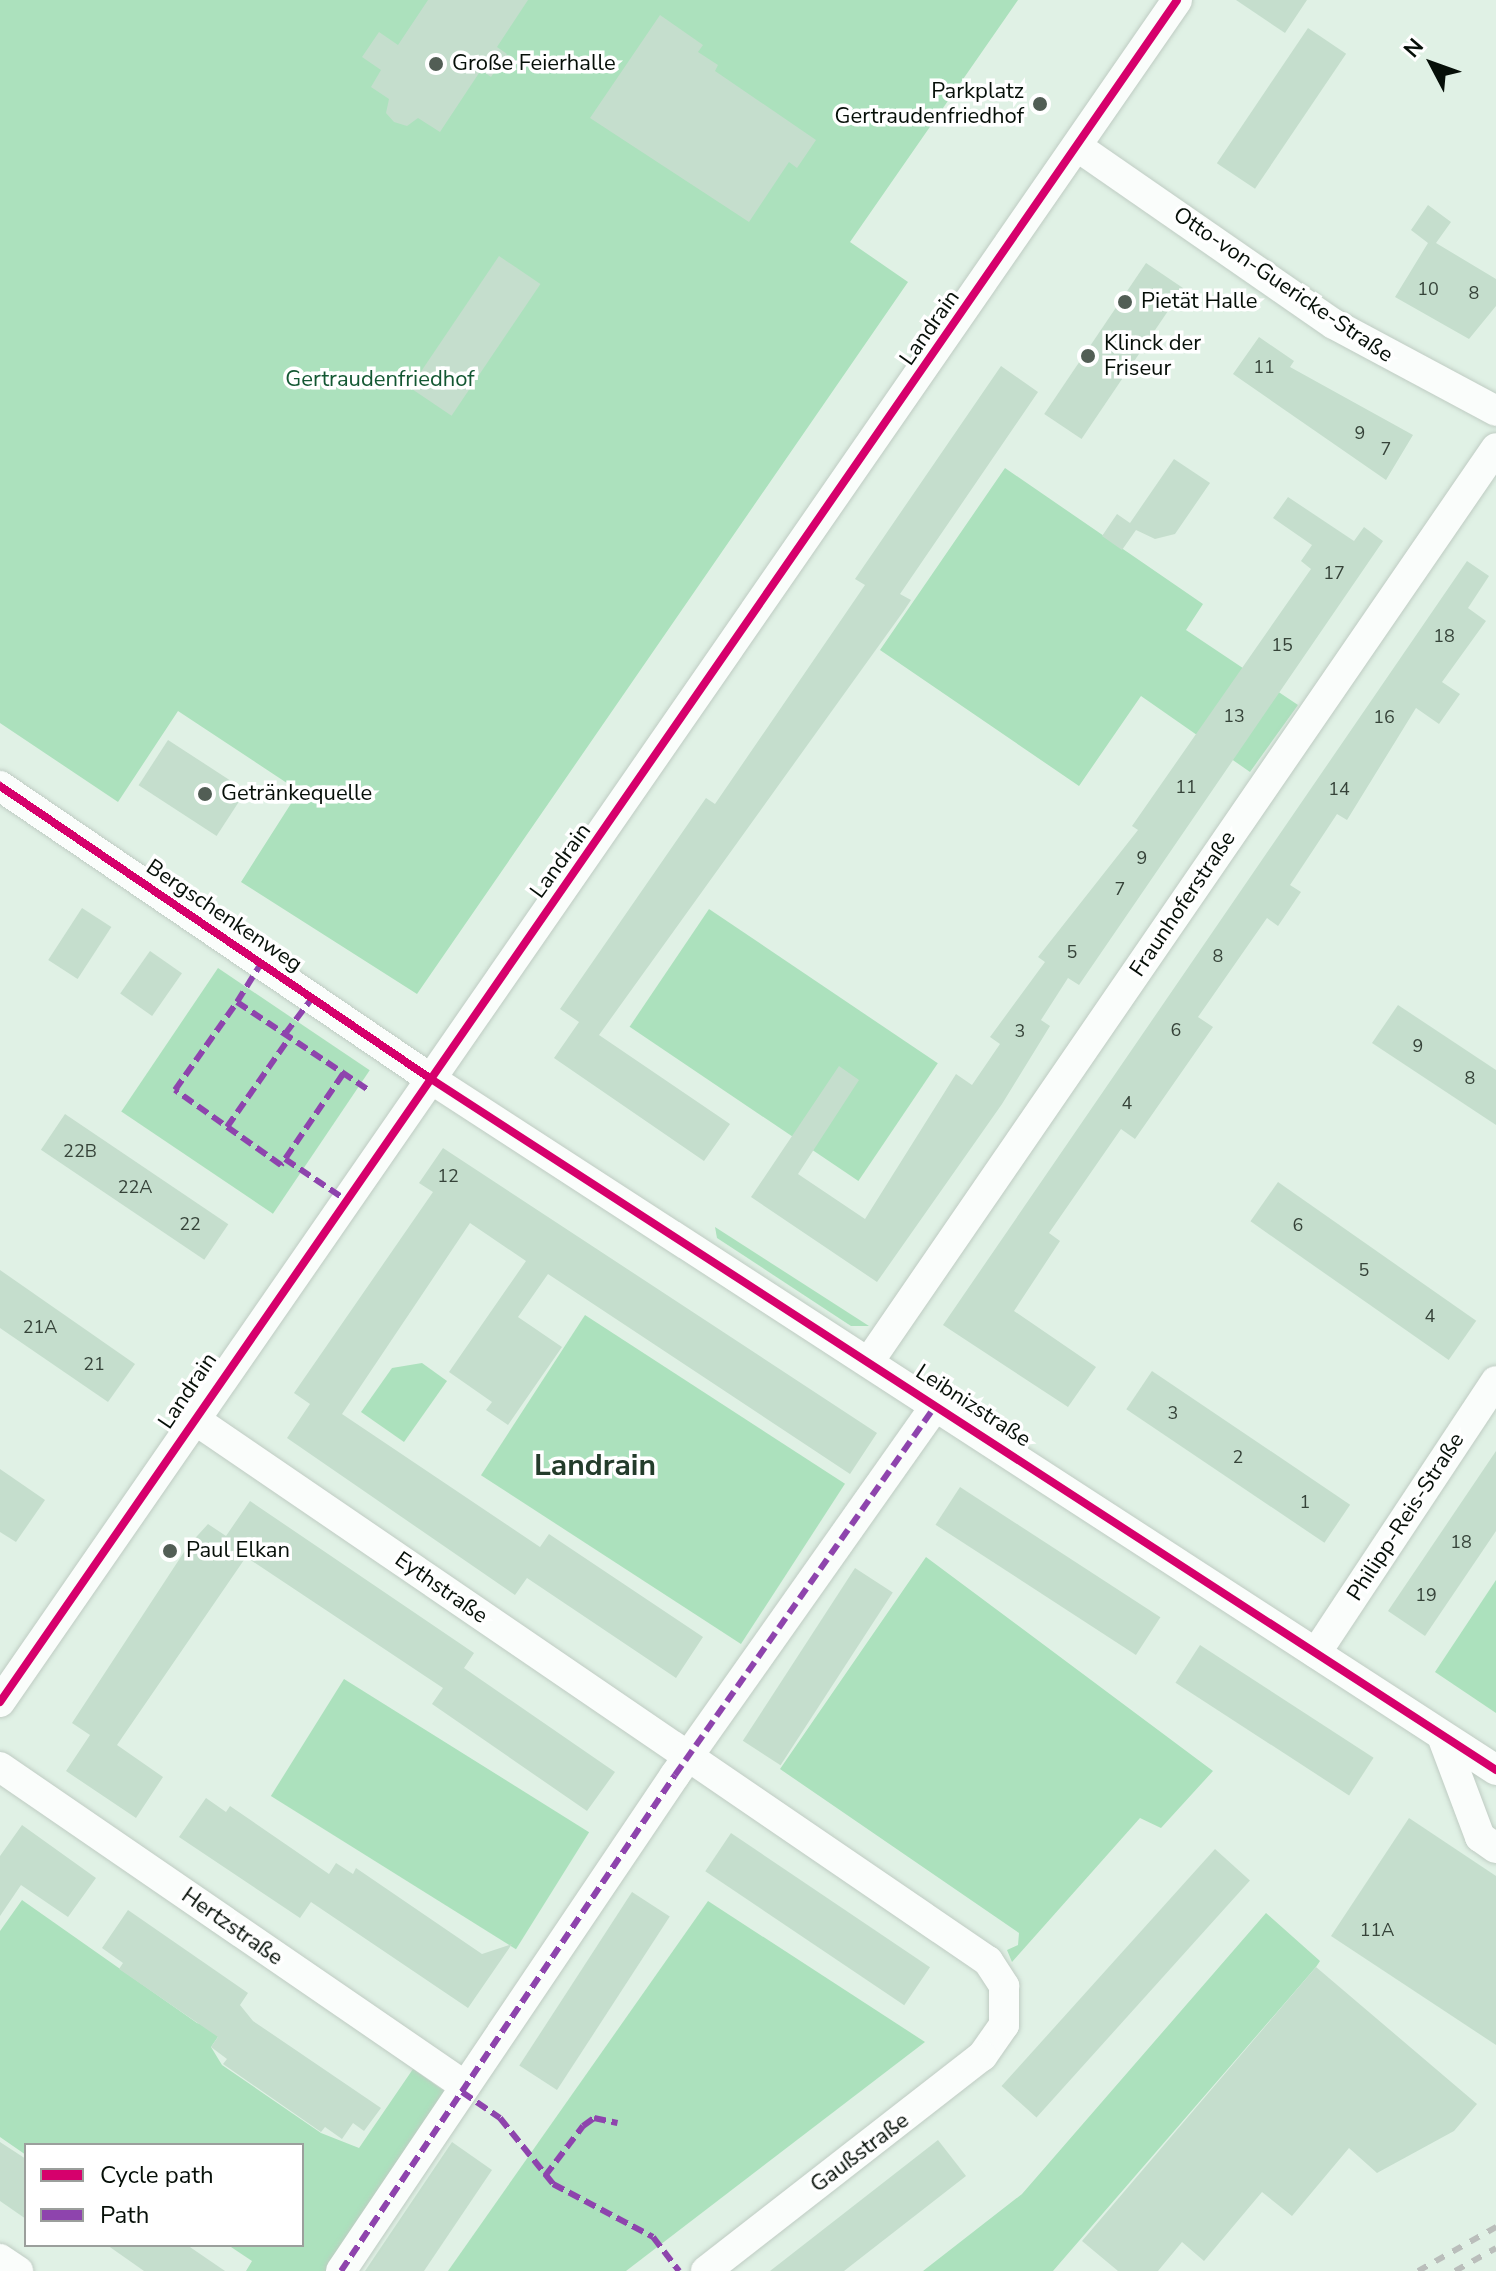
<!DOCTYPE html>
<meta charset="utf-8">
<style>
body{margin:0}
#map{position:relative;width:1496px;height:2271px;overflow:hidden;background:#e0f1e5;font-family:"Nunito Sans",sans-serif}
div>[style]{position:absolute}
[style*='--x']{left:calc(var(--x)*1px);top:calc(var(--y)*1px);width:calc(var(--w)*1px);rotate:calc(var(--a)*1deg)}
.green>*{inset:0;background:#ace1bd;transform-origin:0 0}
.building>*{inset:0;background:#c5decd;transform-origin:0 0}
.roads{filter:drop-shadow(0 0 2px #bfccc3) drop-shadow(0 0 2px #bfccc3)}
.minor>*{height:30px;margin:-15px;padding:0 15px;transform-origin:15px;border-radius:15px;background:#fafdfb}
.rail>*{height:6px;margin-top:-3px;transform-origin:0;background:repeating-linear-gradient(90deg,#babebb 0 10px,transparent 0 20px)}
.quiet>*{height:6px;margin-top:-3px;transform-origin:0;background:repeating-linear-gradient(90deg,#8e44ad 0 12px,transparent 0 18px)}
.cycleway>*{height:8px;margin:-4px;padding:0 4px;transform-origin:4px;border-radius:4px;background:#d6006c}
.dots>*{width:22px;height:22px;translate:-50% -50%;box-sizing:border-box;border:4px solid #fff;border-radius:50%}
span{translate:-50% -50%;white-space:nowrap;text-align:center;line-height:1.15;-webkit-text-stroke:7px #fff;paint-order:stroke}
.number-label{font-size:18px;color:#364339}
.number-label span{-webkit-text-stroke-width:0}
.poi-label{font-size:22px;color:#060f08}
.left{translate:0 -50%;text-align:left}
.right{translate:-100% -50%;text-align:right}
.street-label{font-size:22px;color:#060f08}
.park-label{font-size:22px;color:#135732}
.district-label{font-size:30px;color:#233c2b;font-weight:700}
.legend{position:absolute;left:24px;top:2143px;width:280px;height:104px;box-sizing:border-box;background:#fff;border:2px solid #9b9f9c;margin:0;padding:10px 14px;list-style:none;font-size:24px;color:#060f08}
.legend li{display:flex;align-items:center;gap:16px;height:40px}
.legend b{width:40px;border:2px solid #9b9f9c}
.north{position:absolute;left:1392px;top:24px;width:80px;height:80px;-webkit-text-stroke:6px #fff;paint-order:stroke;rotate:311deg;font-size:22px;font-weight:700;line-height:32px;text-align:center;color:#060f08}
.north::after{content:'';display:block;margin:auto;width:28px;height:36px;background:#060f08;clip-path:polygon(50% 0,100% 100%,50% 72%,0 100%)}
</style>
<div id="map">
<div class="green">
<i style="clip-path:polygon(0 0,1018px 0,850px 242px,908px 282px,417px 994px,241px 882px,299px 791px,178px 711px,118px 802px,0 723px)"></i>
<i style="clip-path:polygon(1005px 468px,1203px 604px,1186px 630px,1298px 705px,1250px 772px,1141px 696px,1079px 786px,880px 650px)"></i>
<i style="left:709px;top:909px;width:276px;height:142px;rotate:34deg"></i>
<i style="left:218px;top:968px;width:183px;height:173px;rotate:34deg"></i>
<i style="clip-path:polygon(715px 1227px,869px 1326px,851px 1326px,717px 1238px)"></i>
<i style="left:585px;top:1315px;width:310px;height:191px;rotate:33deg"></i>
<i style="clip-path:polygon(422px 1363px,447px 1381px,404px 1442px,361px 1412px,392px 1368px)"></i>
<i style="clip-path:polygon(926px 1557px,1213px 1771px,1161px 1828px,1140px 1818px,1012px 1962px,1007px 1950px,1018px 1945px,1019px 1933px,780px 1769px)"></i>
<i style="clip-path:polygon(1496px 1580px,1496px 1713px,1435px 1672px)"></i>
<i style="left:344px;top:1679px;width:289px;height:138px;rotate:32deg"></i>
<i style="clip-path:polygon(22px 1900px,197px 2023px,222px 2031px,211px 2047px,222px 2065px,321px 2133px,359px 2148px,413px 2069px,451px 2096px,332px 2271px,246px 2271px,252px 2261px,228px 2245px,302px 2245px,302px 2145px,26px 2145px,26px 2155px,0 2137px,0 1931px)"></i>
<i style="clip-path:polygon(708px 1901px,925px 2042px,626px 2271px,448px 2271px)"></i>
<i style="clip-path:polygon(1266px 1913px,1320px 1961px,1316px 1967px,1053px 2271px,923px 2271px,1022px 2194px)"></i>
</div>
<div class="building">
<i style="clip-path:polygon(428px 0,528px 0,497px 47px,507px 54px,491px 77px,481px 70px,440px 132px,418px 118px,407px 126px,394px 122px,386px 113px,389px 99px,371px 87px,381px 70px,362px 57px,379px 32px,398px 45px)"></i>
<i style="clip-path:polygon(1236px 0,1307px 0,1285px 33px)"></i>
<i style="clip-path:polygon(660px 15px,703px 45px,698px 52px,718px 65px,715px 71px,816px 140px,797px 168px,789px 162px,749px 222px,590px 118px)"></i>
<i style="left:1308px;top:28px;width:46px;height:163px;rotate:34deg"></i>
<i style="clip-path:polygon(1428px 205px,1451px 222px,1436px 243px,1496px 279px,1496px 306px,1469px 339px,1395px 297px,1428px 243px,1411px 230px)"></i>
<i style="left:499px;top:256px;width:50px;height:159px;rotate:34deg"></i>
<i style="left:1146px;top:263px;width:45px;height:182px;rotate:34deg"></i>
<i style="clip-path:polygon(1259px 337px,1294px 361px,1290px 367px,1413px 435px,1386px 480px,1233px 374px)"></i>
<i style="clip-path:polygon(1001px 366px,1038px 392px,900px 594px,911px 600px,903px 612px,599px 1035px,730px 1124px,704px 1161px,554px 1058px,579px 1022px,560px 1009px,706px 798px,715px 804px,865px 585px,855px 579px)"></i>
<i style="clip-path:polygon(1174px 459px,1210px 483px,1175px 534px,1155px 539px,1136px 530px,1122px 550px,1102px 536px,1117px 514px,1130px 523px)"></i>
<i style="clip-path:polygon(1288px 497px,1354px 541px,1364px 527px,1383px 541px,1079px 985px,1068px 978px,1041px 1020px,1050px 1026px,1002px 1104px,877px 1282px,751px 1197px,839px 1066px,859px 1080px,798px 1174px,865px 1219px,956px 1074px,972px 1085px,1000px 1044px,990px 1037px,1045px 962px,1038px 957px,1138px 830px,1132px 826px,1311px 569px,1301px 561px,1312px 545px,1273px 518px)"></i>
<i style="clip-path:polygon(1467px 561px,1489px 576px,1468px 608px,1486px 621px,1442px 682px,1460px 694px,1439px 724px,1416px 708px,1347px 820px,1337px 814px,1290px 885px,1301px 892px,1278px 926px,1267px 918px,1198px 1017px,1213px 1027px,1135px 1139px,1121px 1129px,1049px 1233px,1060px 1241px,1014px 1311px,1096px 1367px,1068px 1407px,943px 1325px)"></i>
<i style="left:168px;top:740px;width:93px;height:54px;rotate:33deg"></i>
<i style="left:82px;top:908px;width:35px;height:62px;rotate:33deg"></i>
<i style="left:150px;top:951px;width:39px;height:52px;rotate:35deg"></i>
<i style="clip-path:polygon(1398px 1005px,1496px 1070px,1496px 1125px,1372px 1043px)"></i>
<i style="left:65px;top:1114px;width:197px;height:43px;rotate:34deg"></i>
<i style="clip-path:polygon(443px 1148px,877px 1433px,850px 1474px,548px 1274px,518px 1317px,562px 1347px,508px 1425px,486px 1410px,492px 1402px,449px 1372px,526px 1261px,470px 1223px,342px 1414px,540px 1547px,549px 1534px,703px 1637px,676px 1678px,527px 1578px,515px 1595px,287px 1438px,310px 1404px,294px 1393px,433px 1192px,419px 1183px)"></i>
<i style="left:1278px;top:1182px;width:242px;height:48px;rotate:35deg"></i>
<i style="clip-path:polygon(0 1270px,135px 1364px,108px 1402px,0 1328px)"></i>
<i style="left:1152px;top:1371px;width:239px;height:46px;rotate:34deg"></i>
<i style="clip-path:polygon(1496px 1451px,1496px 1531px,1425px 1636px,1388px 1611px)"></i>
<i style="clip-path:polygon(0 1469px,45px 1500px,16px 1542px,0 1532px)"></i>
<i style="left:960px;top:1487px;width:239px;height:45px;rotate:33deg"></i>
<i style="clip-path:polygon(250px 1501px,474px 1653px,464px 1668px,615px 1772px,587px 1811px,432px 1704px,443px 1688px,246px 1557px,117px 1745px,163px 1777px,136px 1818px,66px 1771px,90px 1735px,72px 1723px,188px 1546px,208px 1524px,226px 1536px)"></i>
<i style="left:855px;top:1568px;width:45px;height:206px;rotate:33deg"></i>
<i style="left:1200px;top:1645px;width:207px;height:45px;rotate:33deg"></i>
<i style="clip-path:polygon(206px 1798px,226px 1812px,230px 1806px,329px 1874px,336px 1863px,353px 1874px,356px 1868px,482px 1954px,512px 1944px,468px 2008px,311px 1902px,300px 1918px,179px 1837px)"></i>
<i style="clip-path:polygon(1409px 1818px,1496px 1876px,1496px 2045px,1331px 1936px)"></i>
<i style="clip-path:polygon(22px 1825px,96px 1878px,68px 1917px,21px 1885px,0 1916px,0 1856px)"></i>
<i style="left:731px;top:1833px;width:240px;height:46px;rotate:34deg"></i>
<i style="left:1215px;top:1849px;width:47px;height:319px;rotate:42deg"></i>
<i style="left:632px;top:1892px;width:45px;height:207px;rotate:33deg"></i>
<i style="clip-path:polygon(128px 1910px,248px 1993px,240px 2005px,253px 2021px,381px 2108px,364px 2131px,353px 2123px,342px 2139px,325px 2127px,321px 2132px,223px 2064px,227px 2059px,211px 2047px,218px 2037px,119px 1969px,123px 1963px,102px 1948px)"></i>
<i style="clip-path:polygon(1316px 1967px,1477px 2104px,1454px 2131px,1377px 2173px,1349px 2148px,1292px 2216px,1262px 2192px,1204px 2261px,1182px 2242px,1158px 2271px,1118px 2271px,1082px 2241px)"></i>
<i style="clip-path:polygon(938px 2140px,966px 2176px,844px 2271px,770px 2271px)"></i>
<i style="clip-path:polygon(0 2142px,26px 2159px,26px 2219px,0 2201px)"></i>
<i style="clip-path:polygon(452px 2142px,492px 2170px,424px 2271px,365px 2271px)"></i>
<i style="clip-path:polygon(107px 2245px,187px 2245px,225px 2271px,144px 2271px)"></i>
</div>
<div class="roads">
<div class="minor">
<i style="--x:1078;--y:147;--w:311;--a:34.7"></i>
<i style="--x:1334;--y:324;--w:184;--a:28.2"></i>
<i style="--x:0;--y:786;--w:518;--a:34.21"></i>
<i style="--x:428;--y:1077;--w:1273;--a:32.98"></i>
<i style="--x:870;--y:1360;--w:1106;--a:-55.53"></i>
<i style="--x:191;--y:1417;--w:965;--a:34.32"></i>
<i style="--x:988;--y:1961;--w:30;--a:57"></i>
<i style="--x:1004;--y:1986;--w:39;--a:90"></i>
<i style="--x:1004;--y:2025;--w:38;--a:125"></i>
<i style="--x:982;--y:2056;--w:350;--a:142.1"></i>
<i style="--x:1316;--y:1653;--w:326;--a:-56.5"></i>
<i style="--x:0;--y:1702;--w:2069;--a:-55.33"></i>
<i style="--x:1442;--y:1736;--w:108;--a:69.4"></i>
<i style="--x:1480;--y:1837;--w:19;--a:35"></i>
<i style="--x:0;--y:1767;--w:564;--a:34.45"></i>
<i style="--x:0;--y:2259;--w:22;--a:34"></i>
<i style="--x:341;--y:2271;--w:598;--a:-56.04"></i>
<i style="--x:675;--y:1775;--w:453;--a:-54.8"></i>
</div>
</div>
<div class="rail">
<i style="--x:1418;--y:2271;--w:90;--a:-29.4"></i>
<i style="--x:1455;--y:2271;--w:47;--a:-29.3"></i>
</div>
<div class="quiet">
<i style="--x:237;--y:1002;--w:47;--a:-58"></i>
<i style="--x:285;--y:1034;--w:46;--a:-52.9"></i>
<i style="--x:343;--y:1074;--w:110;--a:124.3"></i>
<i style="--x:281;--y:1165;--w:130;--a:-144.7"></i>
<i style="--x:175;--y:1090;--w:108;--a:-54.8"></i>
<i style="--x:237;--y:1002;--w:160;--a:33.8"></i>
<i style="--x:227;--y:1127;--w:110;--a:-55"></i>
<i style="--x:285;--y:1159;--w:70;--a:33.9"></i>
<i style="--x:462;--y:2092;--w:46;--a:34.4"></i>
<i style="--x:500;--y:2118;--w:85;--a:51.2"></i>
<i style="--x:553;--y:2184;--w:113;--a:27.9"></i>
<i style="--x:653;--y:2237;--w:43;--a:52.6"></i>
<i style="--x:545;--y:2176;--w:63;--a:-52.8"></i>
<i style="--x:583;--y:2126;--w:14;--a:-36"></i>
<i style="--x:594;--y:2118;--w:24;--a:12"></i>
<i style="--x:341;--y:2271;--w:598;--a:-56.04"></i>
<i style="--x:675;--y:1775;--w:453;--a:-54.8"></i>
</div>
<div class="cycleway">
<i style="--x:0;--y:786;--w:518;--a:34.21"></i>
<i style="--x:428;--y:1077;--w:1273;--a:32.98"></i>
<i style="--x:0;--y:1702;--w:2069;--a:-55.33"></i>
</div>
<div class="dots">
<i style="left:436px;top:64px;background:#525e55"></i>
<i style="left:1040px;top:104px;background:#525e55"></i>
<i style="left:1125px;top:302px;background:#525e55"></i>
<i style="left:1088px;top:356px;background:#525e55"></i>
<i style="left:205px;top:794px;background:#525e55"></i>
<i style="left:170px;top:1551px;background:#525e55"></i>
</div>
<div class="number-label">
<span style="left:1428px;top:289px">10</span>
<span style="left:1474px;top:293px">8</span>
<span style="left:1264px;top:367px">11</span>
<span style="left:1360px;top:433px">9</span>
<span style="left:1386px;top:449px">7</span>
<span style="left:1334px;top:573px">17</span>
<span style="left:1444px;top:636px">18</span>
<span style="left:1282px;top:645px">15</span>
<span style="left:1234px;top:716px">13</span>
<span style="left:1384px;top:717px">16</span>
<span style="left:1186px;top:787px">11</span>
<span style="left:1339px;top:789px">14</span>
<span style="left:1142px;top:858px">9</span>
<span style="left:1120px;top:889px">7</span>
<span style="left:1072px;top:952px">5</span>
<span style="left:1218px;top:956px">8</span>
<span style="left:1176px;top:1030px">6</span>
<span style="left:1020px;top:1031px">3</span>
<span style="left:1418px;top:1046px">9</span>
<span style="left:1470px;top:1078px">8</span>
<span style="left:1127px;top:1103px">4</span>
<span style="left:80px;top:1151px">22B</span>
<span style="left:448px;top:1176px">12</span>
<span style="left:135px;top:1187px">22A</span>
<span style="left:190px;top:1224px">22</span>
<span style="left:1298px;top:1225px">6</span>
<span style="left:1364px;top:1270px">5</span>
<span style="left:1430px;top:1316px">4</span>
<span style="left:40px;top:1327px">21A</span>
<span style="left:94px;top:1364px">21</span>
<span style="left:1173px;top:1413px">3</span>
<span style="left:1238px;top:1457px">2</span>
<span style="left:1305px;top:1502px">1</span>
<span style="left:1461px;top:1542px">18</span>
<span style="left:1426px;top:1595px">19</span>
<span style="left:1377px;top:1930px">11A</span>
</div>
<div class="poi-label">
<span class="left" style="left:452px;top:64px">Große Feierhalle</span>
<span class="right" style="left:1024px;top:104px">Parkplatz<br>Gertraudenfriedhof</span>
<span class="left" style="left:1141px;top:302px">Pietät Halle</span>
<span class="left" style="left:1104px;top:356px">Klinck der<br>Friseur</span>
<span class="left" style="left:221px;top:794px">Getränkequelle</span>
<span class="left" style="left:186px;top:1551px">Paul Elkan</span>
</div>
<div class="street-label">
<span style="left:1283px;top:285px;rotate:34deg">Otto-von-Guericke-Straße</span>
<span style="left:930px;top:328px;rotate:-55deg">Landrain</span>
<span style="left:561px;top:861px;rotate:-54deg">Landrain</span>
<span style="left:1183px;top:904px;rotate:-56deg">Fraunhoferstraße</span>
<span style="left:224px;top:916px;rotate:34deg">Bergschenkenweg</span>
<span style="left:188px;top:1391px;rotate:-56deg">Landrain</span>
<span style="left:973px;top:1406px;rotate:33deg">Leibnizstraße</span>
<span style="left:1406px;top:1517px;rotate:-57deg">Philipp-Reis-Straße</span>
<span style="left:441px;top:1588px;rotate:35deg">Eythstraße</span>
<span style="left:232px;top:1927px;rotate:35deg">Hertzstraße</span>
<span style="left:860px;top:2153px;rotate:-37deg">Gaußstraße</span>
</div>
<div class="park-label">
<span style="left:380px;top:380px">Gertraudenfriedhof</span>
</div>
<div class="district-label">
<span style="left:595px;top:1466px">Landrain</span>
</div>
<ul class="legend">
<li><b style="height:10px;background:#d6006c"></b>Cycle path</li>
<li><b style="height:10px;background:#8e44ad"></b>Path</li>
</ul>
<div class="north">N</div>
</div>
